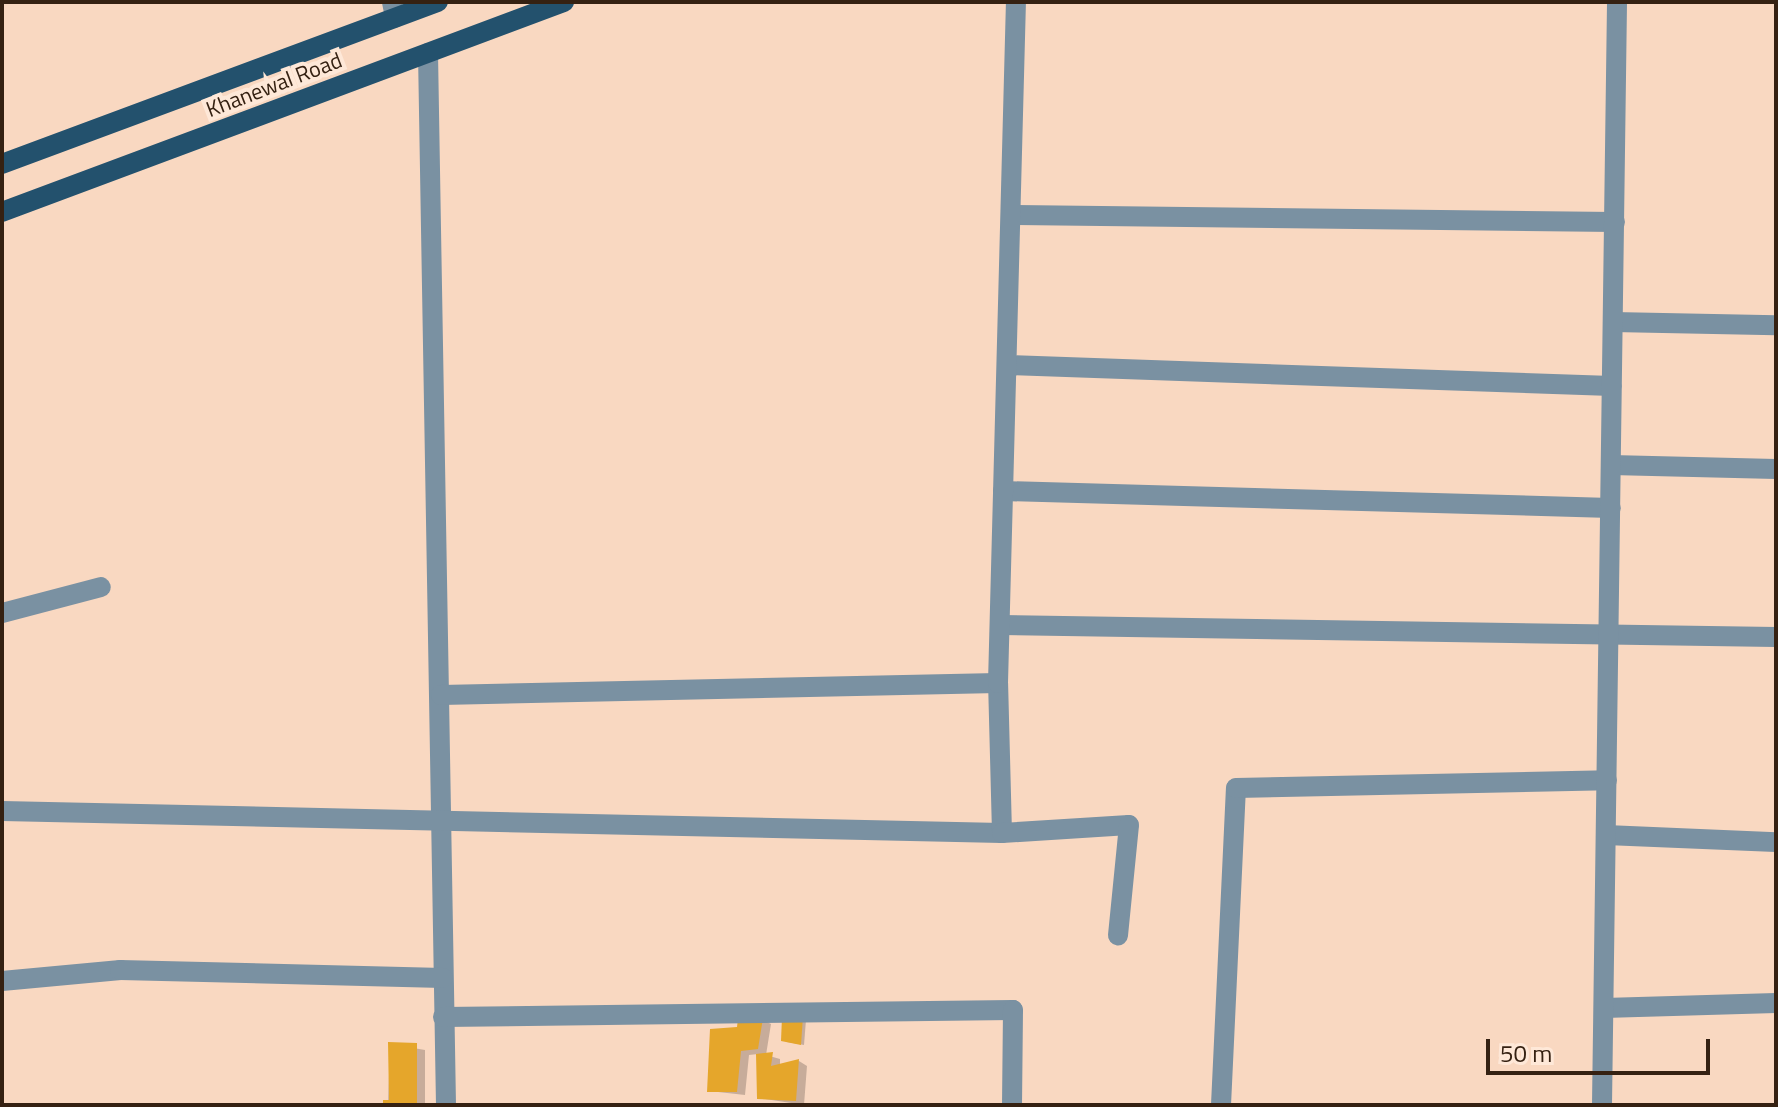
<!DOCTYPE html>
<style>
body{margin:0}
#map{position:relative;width:1778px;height:1107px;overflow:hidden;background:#f9d8c1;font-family:"Titillium Web",sans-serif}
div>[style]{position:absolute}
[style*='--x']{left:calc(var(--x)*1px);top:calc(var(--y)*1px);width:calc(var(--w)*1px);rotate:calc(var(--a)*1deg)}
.shadow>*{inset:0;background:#0003}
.building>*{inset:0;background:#e5a62b}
.minor>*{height:20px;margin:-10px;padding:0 10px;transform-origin:10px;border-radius:10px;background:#7a91a2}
.major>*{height:20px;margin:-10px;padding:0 10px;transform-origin:10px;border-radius:10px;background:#23516d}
span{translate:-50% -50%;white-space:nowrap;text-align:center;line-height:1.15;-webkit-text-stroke:8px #fee8d8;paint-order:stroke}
.street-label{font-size:22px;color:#352112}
.frame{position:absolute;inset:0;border:4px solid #352112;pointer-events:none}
.scale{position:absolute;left:1486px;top:1039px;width:224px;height:36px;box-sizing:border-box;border:4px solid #352112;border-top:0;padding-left:10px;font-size:24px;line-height:28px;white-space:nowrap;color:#352112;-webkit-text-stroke:6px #fee8d8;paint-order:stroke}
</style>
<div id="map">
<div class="shadow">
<i style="clip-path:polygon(784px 1019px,806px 1020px,804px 1045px,787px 1042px)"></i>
<i style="clip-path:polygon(763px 1020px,771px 1024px,766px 1055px,780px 1059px,780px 1066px,799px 1061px,807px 1066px,804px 1105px,759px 1098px,758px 1054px,749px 1055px,745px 1095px,709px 1091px,739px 1028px)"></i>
<i style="clip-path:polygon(390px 1044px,425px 1050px,425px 1105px,388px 1105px)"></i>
</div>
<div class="building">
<i style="clip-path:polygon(803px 1016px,801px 1045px,781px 1041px,782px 1017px)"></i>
<i style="clip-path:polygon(738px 1018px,763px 1018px,758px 1049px,741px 1051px,737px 1092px,707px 1092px,710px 1029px,737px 1027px)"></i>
<i style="clip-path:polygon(388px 1042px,417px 1043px,417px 1105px,383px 1105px,383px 1100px,389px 1100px)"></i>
<i style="clip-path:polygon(773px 1052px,771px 1066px,799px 1059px,796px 1101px,757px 1099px,756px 1054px)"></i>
</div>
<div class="minor">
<i style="--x:392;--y:2;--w:16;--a:79"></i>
<i style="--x:428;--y:53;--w:1052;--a:89.02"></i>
<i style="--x:1011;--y:215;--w:604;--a:0.66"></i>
<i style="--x:1613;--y:322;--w:163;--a:1.1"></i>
<i style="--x:1007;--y:365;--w:605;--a:1.99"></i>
<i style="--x:1611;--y:465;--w:165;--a:1.4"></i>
<i style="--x:1003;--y:491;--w:608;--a:1.6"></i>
<i style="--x:2;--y:613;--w:102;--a:-14.7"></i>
<i style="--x:1000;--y:625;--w:776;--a:0.89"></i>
<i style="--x:441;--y:695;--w:557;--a:-1.23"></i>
<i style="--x:2;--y:811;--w:1000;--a:1.26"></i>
<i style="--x:1002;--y:833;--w:150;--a:-91.5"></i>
<i style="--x:998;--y:683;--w:681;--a:-88.49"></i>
<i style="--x:1002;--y:833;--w:127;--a:-3.6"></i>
<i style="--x:1129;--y:825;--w:111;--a:95.7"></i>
<i style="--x:1606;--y:835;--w:170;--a:2.4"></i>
<i style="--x:2;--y:981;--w:119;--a:-5.3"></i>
<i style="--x:120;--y:970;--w:323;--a:1.4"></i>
<i style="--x:1604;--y:1008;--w:172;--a:-1.7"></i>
<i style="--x:443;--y:1017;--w:570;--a:-0.7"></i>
<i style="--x:1013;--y:1010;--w:95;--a:90.6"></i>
<i style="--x:1221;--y:1105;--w:317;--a:-87.3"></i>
<i style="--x:1236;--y:788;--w:371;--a:-1.2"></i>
<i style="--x:1602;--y:1105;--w:1103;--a:-89.22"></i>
</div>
<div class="major">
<i style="--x:2;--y:164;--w:465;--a:-20.4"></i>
<i style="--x:2;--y:212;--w:600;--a:-20.49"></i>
</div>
<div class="street-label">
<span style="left:274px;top:85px;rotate:-21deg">Khanewal Road</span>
</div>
<div class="frame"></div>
<div class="scale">50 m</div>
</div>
